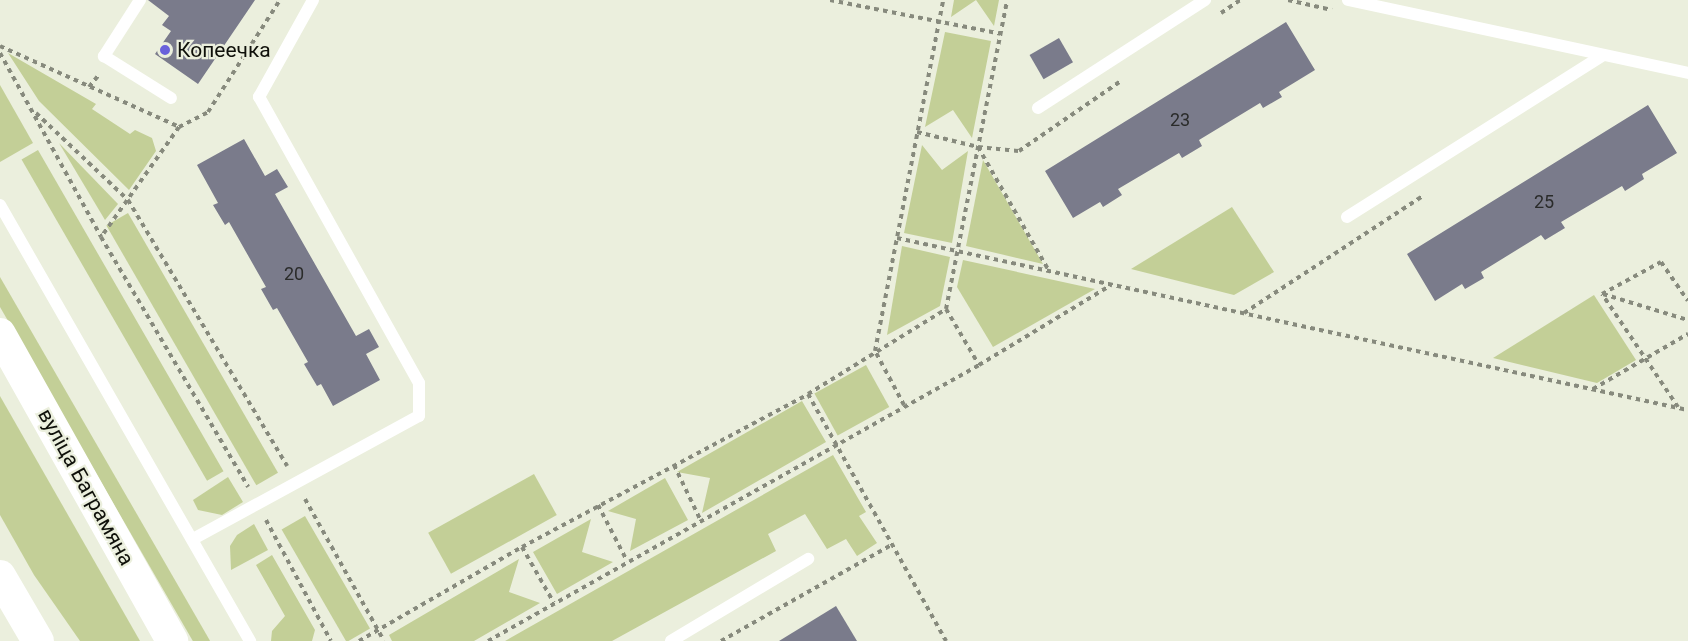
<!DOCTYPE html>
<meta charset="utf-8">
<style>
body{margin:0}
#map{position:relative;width:1688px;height:641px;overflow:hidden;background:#ebefdd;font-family:Roboto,sans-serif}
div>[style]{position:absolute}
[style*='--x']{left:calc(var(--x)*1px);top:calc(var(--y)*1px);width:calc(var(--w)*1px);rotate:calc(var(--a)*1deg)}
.green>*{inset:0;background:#c3cf97;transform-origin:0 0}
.building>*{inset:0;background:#7a7b8b;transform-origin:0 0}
.path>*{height:4px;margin-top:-2px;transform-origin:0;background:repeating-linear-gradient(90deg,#878a7d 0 4.5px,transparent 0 9px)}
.service>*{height:12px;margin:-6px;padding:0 6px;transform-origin:6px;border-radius:6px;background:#fff}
.tertiary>*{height:32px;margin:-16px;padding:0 16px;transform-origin:16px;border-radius:16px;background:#fff}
.dots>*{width:16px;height:16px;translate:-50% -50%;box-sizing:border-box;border:3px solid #ebefdd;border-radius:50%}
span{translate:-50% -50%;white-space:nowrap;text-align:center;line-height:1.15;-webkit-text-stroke:4.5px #ebefdd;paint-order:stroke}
.number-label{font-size:18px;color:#2a2b2a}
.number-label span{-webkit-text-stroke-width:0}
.poi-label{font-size:21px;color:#0f100a}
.left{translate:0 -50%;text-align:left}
.street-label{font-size:21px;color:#0f100a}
</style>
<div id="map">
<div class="green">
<i style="clip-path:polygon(954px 0,999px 0,994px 26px,976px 0,951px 17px)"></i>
<i style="clip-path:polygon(945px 32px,991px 41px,972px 138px,953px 110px,925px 127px)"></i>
<i style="clip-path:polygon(8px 53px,96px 104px,92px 109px,130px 134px,135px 130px,152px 138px,156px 151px,129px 190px,39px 101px)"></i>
<i style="clip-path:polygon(0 85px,33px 143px,0 162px)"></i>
<i style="clip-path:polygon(59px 143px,118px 204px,105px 220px)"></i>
<i style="clip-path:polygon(922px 145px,942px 170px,968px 151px,952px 243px,904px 233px)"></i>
<i style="left:38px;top:150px;width:371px;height:19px;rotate:60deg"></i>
<i style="clip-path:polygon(983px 160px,1043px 264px,966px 246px)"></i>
<i style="clip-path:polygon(1232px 207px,1274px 272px,1234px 295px,1131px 269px)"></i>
<i style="left:128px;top:213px;width:300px;height:25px;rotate:60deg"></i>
<i style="clip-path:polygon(902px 246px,950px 257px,940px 306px,887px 335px)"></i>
<i style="clip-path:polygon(963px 260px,1095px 289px,993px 347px,957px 287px)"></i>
<i style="left:0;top:277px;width:420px;height:15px;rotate:60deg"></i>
<i style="clip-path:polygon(1594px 295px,1636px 360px,1597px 383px,1493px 358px)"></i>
<i style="left:866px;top:365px;width:48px;height:59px;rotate:61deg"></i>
<i style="clip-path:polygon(0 396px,140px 641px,80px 641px,34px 575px,0 515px)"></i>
<i style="clip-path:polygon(802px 401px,826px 442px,702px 513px,710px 478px,677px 472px)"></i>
<i style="clip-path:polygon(833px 455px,866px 512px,859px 516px,877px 543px,857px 556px,846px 539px,827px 549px,805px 514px,768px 534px,776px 551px,612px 641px,505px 641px)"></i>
<i style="left:534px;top:474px;width:47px;height:121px;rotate:61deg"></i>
<i style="clip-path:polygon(228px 477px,243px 502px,222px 515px,198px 510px,193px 500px)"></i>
<i style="clip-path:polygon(665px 478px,688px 520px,630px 551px,636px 519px,608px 511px)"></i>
<i style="left:305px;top:516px;width:130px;height:27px;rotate:60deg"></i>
<i style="clip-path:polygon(591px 519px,582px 552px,613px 562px,557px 594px,533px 552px)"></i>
<i style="clip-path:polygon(254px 524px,268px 550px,231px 570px,230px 546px,237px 535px)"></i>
<i style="clip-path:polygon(272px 555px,315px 630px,312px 641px,271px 641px,272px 631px,285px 616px,256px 565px)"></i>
<i style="clip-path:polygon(519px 559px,509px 592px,540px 603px,474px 641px,392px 641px,389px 635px)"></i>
</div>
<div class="building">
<i style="clip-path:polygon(148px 0,255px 0,198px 84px,155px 54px,171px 31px,162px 25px,169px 16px)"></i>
<i style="clip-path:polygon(1286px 22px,1315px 70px,1279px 92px,1282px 97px,1263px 108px,1260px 103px,1199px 140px,1202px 146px,1182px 158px,1179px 153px,1118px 189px,1122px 195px,1103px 207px,1100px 202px,1073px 218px,1045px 171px)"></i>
<i style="left:1059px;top:38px;width:28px;height:34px;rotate:60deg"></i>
<i style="clip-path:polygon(1648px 105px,1677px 153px,1642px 174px,1644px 179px,1625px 191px,1622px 186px,1561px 222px,1565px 228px,1545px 240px,1541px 235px,1481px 272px,1484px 278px,1465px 289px,1462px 284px,1435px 301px,1407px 254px)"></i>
<i style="clip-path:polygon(244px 139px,265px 176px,277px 169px,288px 187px,275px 194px,356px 336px,369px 329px,379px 347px,366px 354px,380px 380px,333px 406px,321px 384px,317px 386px,304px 364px,308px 362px,277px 308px,273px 310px,261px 289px,266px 287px,229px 222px,225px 225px,213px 205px,218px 203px,197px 165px)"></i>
<i style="clip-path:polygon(836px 606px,857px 641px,779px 641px)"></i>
</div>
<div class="path">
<i style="--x:830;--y:0;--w:174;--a:11.2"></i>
<i style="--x:1288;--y:0;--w:45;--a:12.8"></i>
<i style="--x:1221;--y:13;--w:23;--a:-34"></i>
<i style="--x:0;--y:46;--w:196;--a:24.3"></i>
<i style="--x:179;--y:127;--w:135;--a:125.3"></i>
<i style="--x:0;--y:53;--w:210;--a:61.2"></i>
<i style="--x:101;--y:237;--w:290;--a:59.5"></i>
<i style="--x:89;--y:87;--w:14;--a:-51"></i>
<i style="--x:36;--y:113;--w:127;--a:43.4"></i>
<i style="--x:128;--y:200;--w:310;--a:59.1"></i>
<i style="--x:179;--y:127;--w:33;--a:-27"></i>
<i style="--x:208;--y:112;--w:133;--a:-57.3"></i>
<i style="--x:917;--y:132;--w:63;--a:13.8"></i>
<i style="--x:978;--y:147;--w:143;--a:60.2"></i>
<i style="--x:978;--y:147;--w:41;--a:5.6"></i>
<i style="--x:1019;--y:151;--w:124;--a:-34.5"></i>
<i style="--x:897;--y:238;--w:809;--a:12.27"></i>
<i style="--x:1603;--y:294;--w:89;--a:17"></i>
<i style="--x:946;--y:309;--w:65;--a:59.5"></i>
<i style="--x:1244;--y:313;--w:215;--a:-33.2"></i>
<i style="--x:1593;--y:389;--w:110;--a:-30.1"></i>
<i style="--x:808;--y:394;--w:283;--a:60.8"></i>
<i style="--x:904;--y:405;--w:61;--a:-118.2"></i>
<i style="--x:875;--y:351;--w:358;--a:-79"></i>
<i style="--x:1678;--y:407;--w:136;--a:-123.9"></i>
<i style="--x:1602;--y:294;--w:67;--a:-28.5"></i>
<i style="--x:1661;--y:262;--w:47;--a:55.3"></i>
<i style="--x:674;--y:465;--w:62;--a:64.3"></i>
<i style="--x:305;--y:499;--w:162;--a:60.9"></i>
<i style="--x:598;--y:505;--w:63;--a:62.6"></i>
<i style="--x:266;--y:520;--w:137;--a:61.8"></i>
<i style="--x:522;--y:547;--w:64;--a:60.3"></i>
<i style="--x:359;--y:641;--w:188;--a:-30"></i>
<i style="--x:522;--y:547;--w:324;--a:-28.1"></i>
<i style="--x:808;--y:394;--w:162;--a:-31.6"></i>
<i style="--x:946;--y:309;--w:315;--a:-78.8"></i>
<i style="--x:488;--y:641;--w:563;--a:-29.34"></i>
<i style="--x:979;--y:365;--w:154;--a:-31.2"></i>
<i style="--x:721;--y:641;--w:197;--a:-29.4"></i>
</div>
<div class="service">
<i style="--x:140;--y:0;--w:67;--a:122.7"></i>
<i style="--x:104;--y:56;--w:79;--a:32.1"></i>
<i style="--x:1348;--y:0;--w:348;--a:12.1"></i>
<i style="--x:1038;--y:108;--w:199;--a:-32.9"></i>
<i style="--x:0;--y:205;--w:503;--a:60.17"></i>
<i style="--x:1347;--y:217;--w:303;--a:-32.3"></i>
<i style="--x:193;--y:539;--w:257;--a:-28.6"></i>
<i style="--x:419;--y:416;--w:33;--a:-90"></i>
<i style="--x:419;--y:383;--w:328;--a:-119.2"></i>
<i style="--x:259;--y:97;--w:111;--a:-60.9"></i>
<i style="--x:671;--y:641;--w:160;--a:-30.9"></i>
</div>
<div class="tertiary">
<i style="--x:0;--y:334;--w:352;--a:60.7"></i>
<i style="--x:0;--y:576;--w:75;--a:59.7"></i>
</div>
<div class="dots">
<i style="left:165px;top:50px;background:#6961db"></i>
</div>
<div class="number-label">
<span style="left:1180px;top:120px">23</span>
<span style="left:1544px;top:202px">25</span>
<span style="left:294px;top:274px">20</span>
</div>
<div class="poi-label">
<span class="left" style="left:177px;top:50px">Копеечка</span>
</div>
<div class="street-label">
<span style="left:86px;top:487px;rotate:61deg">вуліца Баграмяна</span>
</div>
</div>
